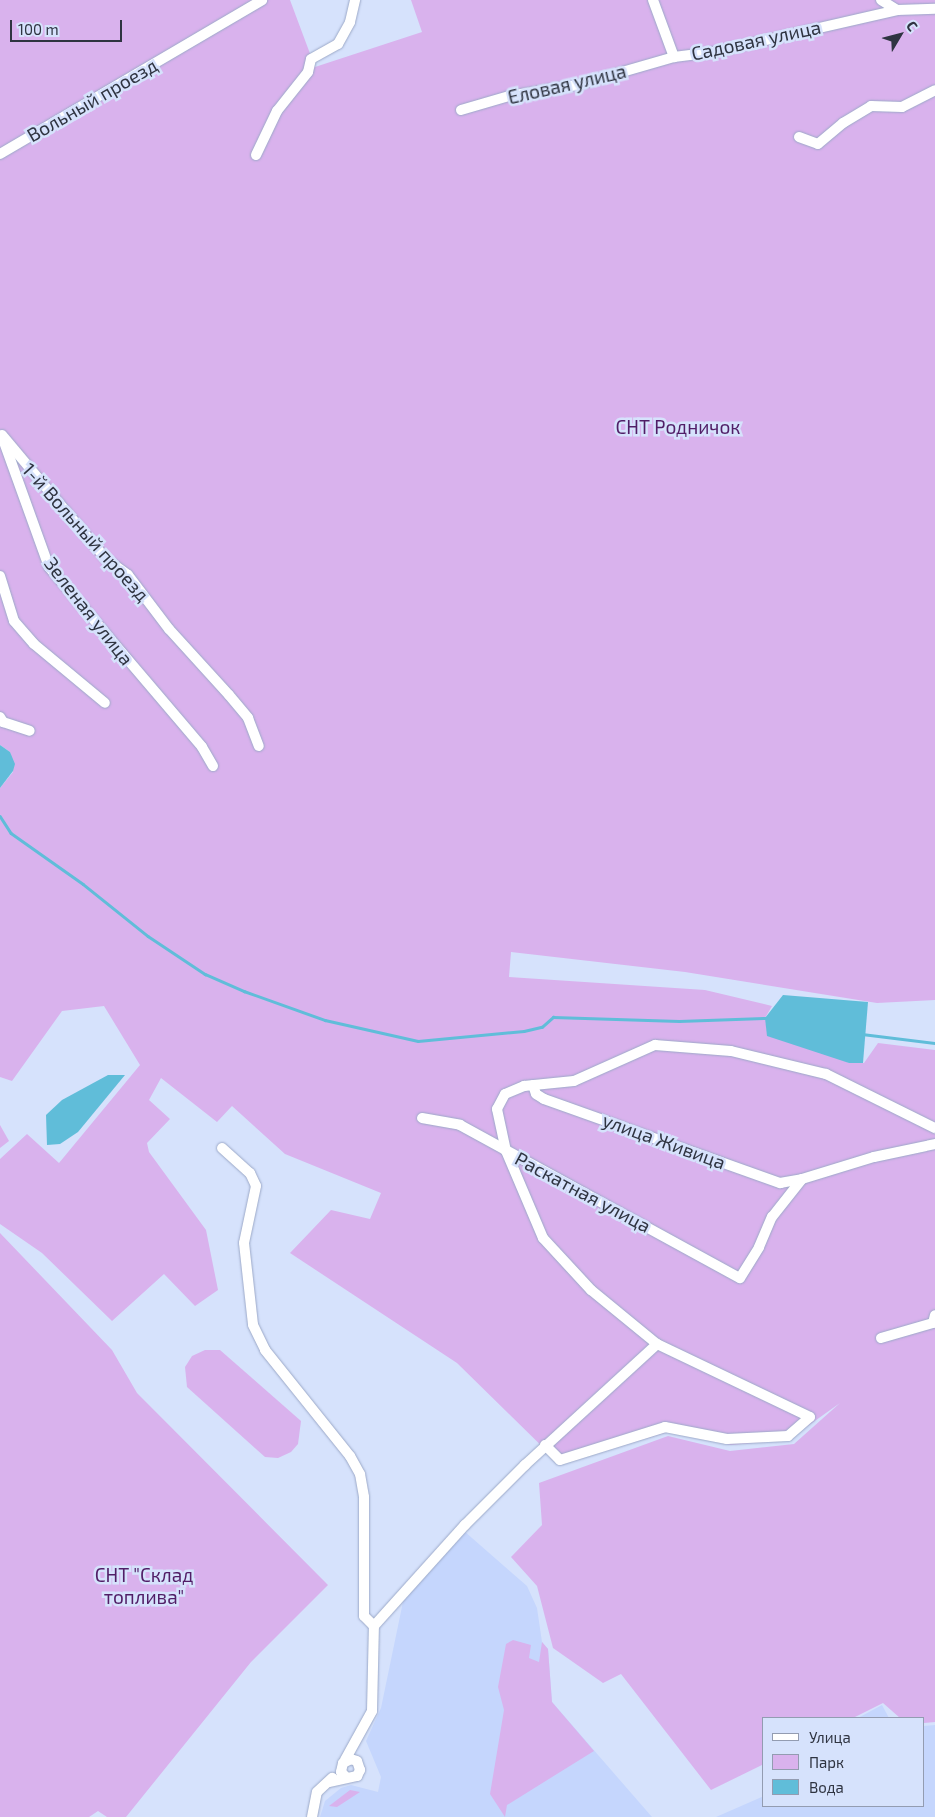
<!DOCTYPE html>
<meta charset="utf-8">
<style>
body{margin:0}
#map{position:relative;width:935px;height:1817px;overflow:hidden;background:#d6e2fc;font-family:"Exo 2",sans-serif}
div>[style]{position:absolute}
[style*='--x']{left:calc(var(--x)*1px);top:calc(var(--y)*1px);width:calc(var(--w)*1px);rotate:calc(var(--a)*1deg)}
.built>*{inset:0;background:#c5d6fd}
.green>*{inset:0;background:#d9b2ed}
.water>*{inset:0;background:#60bdd9}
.stream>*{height:2.5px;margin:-1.25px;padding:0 1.25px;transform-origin:1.25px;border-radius:1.25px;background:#60bdd9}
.roads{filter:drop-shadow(0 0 1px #9ca9c8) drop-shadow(0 0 1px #9ca9c8)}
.minor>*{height:10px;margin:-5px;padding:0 5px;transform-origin:5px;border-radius:5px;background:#fff}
span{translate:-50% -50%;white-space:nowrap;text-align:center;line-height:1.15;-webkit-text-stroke:5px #d6e2fc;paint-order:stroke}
.street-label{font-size:19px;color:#2f3441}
.park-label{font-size:19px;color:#511e67}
.legend{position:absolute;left:762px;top:1717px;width:162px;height:90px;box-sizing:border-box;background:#d6e2fc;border:1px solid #939cb1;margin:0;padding:6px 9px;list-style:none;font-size:15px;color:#2f3441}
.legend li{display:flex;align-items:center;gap:10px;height:25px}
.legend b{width:25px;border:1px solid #939cb1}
.north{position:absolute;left:875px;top:10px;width:50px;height:50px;-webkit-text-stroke:4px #d6e2fc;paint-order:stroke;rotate:53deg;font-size:14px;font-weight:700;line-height:20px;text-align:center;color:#2f3441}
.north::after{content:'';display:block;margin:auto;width:18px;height:22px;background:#2f3441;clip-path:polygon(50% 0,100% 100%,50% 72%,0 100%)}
.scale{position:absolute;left:10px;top:20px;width:112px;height:22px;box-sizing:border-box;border:2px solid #2f3441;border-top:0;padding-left:6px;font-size:15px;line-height:18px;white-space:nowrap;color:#2f3441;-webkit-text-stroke:4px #d6e2fc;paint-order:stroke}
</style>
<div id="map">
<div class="built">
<i style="clip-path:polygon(464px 1531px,527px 1586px,537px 1608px,542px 1642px,548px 1649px,552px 1702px,652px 1817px,320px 1817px,325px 1801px,341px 1788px,351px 1785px,378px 1792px,381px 1777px,366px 1741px,381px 1708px,404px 1597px)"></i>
<i style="clip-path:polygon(882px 1705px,889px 1718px,858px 1718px)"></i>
<i style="clip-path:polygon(935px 1725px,935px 1817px,716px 1817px,764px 1796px,764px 1806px,924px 1806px,924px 1726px)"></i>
</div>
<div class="green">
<i style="clip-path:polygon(0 0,290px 0,315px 67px,422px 32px,411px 0,935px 0,935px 1000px,877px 1003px,685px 972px,511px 952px,509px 977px,705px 990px,772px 1006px,765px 1018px,849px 1063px,864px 1063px,878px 1043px,935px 1050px,935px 1722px,924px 1723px,924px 1718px,900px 1718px,883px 1703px,853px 1718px,764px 1718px,764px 1764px,711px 1790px,621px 1674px,603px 1683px,553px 1648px,537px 1586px,511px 1557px,542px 1525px,539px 1483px,668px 1436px,730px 1451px,794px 1444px,840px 1403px,788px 1440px,731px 1445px,668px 1432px,560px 1464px,457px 1363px,290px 1253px,331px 1210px,370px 1219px,381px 1193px,285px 1154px,232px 1106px,217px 1122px,161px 1078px,149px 1100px,170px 1119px,147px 1143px,149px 1152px,206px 1230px,218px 1290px,195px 1306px,164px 1274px,112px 1321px,42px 1253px,0 1224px,0 1159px,27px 1134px,59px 1163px,140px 1065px,104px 1006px,62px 1011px,12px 1081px,0 1077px,0 788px,13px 772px,10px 752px,0 745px)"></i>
<i style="clip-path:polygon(0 1125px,9px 1141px,0 1148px)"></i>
<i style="clip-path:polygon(0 1233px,112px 1350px,137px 1393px,328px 1585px,251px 1662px,126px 1817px,107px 1817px,98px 1811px,89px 1817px,0 1817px)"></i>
<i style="clip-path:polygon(205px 1350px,220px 1350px,301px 1421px,298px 1444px,291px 1452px,278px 1458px,265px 1457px,187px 1387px,185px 1367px,192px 1356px)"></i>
<i style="clip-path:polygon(513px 1640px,531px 1645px,529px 1658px,539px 1662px,542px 1642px,548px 1649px,552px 1702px,594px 1751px,507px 1805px,505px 1817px,490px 1794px,504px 1710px,498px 1687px,506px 1644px)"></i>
<i style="clip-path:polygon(350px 1790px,360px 1792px,337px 1807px,329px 1806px)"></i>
</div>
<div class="water">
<i style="clip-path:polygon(0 745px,10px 752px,15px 764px,13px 771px,0 788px)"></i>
<i style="clip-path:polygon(783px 995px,868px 1002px,863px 1063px,849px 1063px,767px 1036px,765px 1018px)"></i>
<i style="clip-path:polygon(108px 1075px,125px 1075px,78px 1132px,60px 1144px,47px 1145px,46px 1115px,62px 1100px)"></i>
</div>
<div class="stream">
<i style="--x:0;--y:816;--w:20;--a:57"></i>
<i style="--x:11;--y:833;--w:88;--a:35.3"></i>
<i style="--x:83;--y:884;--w:83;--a:38.7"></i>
<i style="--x:148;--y:936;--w:69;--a:33.7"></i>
<i style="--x:205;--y:974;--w:43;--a:23.6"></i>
<i style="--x:244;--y:991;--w:86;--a:19.7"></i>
<i style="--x:325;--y:1020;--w:95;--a:12.7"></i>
<i style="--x:418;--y:1041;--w:106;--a:-5.4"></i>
<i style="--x:524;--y:1031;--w:18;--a:-13"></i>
<i style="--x:542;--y:1027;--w:15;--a:-42"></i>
<i style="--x:553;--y:1017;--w:126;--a:1.8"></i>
<i style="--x:679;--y:1021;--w:87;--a:-2"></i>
<i style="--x:862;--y:1034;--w:74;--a:7"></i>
</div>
<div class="roads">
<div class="minor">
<i style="--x:653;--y:0;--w:61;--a:69.8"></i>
<i style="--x:674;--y:57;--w:40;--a:-7.1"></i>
<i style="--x:714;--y:52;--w:188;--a:-12.9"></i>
<i style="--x:881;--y:0;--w:19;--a:32"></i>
<i style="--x:897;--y:10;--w:38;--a:-2"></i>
<i style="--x:461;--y:110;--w:50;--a:-16.3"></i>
<i style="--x:509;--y:96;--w:69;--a:-9.2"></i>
<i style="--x:577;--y:85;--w:101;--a:-16.1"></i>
<i style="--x:799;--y:137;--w:20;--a:20"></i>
<i style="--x:818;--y:144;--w:33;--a:-40"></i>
<i style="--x:843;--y:123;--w:33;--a:-31"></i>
<i style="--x:871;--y:106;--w:31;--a:2"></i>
<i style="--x:902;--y:107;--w:37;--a:-27"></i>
<i style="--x:0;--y:154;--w:304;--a:-30.4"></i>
<i style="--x:256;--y:155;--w:49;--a:-64.5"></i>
<i style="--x:277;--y:111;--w:50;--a:-51.5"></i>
<i style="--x:308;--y:72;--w:13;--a:-77"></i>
<i style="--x:311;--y:59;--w:31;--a:-29"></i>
<i style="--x:338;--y:44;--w:25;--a:-61"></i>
<i style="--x:350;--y:22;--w:23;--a:-77"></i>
<i style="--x:2;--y:435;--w:162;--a:50"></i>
<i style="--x:106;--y:559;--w:27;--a:36"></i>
<i style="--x:128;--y:575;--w:68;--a:52.8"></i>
<i style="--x:169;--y:629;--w:89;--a:47.7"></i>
<i style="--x:229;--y:695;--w:30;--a:50"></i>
<i style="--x:248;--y:718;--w:30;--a:69"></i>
<i style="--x:4;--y:442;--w:133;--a:70.2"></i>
<i style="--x:49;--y:567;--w:236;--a:49.6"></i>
<i style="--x:202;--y:747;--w:22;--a:60"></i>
<i style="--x:0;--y:576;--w:47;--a:72.7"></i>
<i style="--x:14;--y:621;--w:30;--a:49"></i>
<i style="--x:34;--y:644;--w:92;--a:39.7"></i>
<i style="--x:0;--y:717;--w:6;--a:59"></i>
<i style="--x:3;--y:722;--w:28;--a:18"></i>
<i style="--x:533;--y:1085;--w:9;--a:72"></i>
<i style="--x:536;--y:1094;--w:9;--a:32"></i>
<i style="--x:544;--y:1099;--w:251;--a:19.6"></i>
<i style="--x:780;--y:1183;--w:22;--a:-10"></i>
<i style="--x:422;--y:1118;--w:39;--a:10"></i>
<i style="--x:460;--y:1125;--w:319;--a:28.7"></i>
<i style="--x:740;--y:1278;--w:36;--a:-58"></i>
<i style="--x:759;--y:1247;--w:33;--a:-67"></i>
<i style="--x:772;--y:1217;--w:48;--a:-51.7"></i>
<i style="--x:802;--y:1179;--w:75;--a:-17"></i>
<i style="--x:874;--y:1157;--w:62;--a:-12"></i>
<i style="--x:222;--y:1148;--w:38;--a:42"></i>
<i style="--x:250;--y:1173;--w:14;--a:65"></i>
<i style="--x:256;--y:1186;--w:58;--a:101.9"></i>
<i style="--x:244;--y:1243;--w:82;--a:83.7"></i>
<i style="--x:253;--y:1325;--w:28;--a:64"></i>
<i style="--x:265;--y:1350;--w:136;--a:51.3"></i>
<i style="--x:350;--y:1456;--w:21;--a:61"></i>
<i style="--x:360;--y:1474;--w:23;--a:80"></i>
<i style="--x:364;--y:1497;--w:119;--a:90"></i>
<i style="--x:364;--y:1616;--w:14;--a:45"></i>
<i style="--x:881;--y:1338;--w:54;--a:-16.1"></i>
<i style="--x:933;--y:1323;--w:8;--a:-76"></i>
<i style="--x:545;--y:1445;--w:21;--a:45"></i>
<i style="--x:560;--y:1460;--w:110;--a:-17.4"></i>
<i style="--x:665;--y:1427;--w:63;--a:11"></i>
<i style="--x:727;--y:1439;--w:61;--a:-2.8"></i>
<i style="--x:788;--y:1436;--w:29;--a:-41"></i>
<i style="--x:810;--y:1417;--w:170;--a:-154.5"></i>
<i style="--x:657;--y:1344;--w:85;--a:-140.7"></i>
<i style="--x:591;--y:1290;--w:71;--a:-132.7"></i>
<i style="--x:543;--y:1238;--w:95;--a:-113"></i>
<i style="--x:506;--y:1151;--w:43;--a:-102.1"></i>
<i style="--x:497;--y:1109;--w:17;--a:-62"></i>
<i style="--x:505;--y:1094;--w:21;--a:-23"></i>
<i style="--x:524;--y:1086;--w:50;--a:-5.7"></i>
<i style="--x:574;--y:1081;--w:89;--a:-24"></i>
<i style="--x:655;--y:1045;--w:76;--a:4.5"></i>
<i style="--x:731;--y:1051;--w:98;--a:13.6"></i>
<i style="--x:826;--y:1074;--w:122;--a:26.4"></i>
<i style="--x:345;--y:1760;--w:56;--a:-61.1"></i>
<i style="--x:372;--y:1711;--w:85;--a:-88.7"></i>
<i style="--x:374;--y:1626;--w:136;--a:-48"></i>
<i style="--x:465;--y:1525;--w:85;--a:-45"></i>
<i style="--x:525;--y:1465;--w:179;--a:-42.5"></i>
<i style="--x:329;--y:1782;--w:29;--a:-12"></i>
<i style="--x:357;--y:1776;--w:7;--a:-63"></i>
<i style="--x:360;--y:1770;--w:9;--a:-108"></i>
<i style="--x:357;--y:1761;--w:6;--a:-162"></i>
<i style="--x:351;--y:1759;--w:9;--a:153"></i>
<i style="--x:343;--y:1763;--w:9;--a:103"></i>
<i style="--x:341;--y:1772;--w:6;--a:45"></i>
<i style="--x:312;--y:1817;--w:25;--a:-79"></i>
<i style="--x:317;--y:1792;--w:21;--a:-43"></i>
</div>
</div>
<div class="street-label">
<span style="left:756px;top:40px;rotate:-12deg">Садовая улица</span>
<span style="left:567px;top:84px;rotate:-13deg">Еловая улица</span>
<span style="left:92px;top:100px;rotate:-30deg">Вольный проезд</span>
<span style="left:86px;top:532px;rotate:48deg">1-й Вольный проезд</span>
<span style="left:89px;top:611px;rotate:52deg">Зеленая улица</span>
<span style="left:664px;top:1141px;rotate:20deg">улица Живица</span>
<span style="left:583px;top:1192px;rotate:28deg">Раскатная улица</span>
</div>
<div class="park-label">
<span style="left:678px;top:427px">СНТ Родничок</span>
<span style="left:144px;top:1586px">СНТ "Склад<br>топлива"</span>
</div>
<ul class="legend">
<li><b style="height:6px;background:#fff"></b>Улица</li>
<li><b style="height:14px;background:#d9b2ed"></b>Парк</li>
<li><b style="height:14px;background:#60bdd9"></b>Вода</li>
</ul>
<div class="north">С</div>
<div class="scale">100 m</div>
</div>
